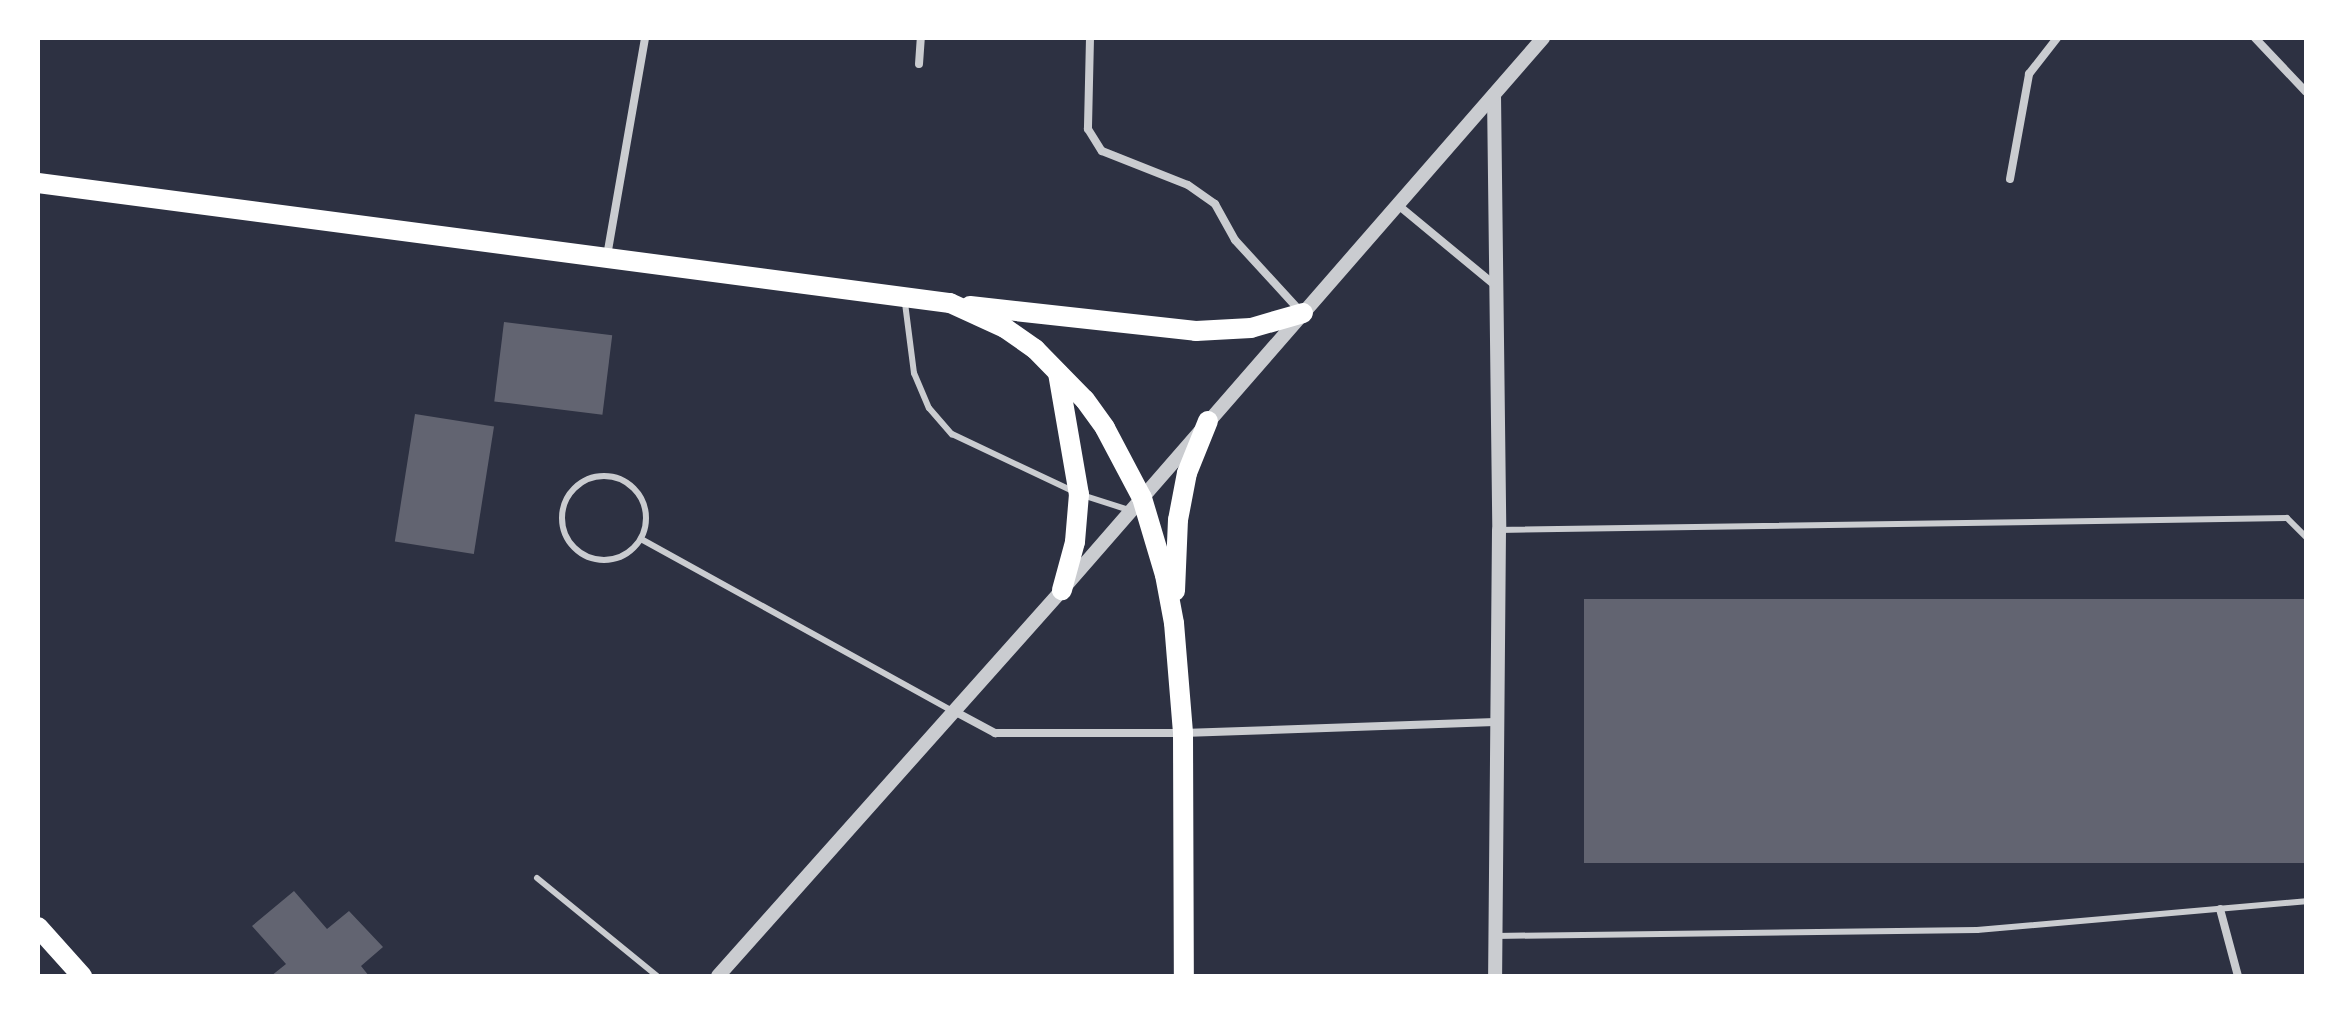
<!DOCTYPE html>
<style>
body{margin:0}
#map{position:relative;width:2344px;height:1014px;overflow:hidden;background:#2d3142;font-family:Montserrat,sans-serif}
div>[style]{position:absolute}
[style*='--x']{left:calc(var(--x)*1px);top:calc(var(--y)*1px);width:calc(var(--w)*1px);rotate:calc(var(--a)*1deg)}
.building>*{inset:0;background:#626471;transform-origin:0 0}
.service>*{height:6px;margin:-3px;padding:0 3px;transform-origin:3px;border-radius:3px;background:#caccd0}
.service>.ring{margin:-3px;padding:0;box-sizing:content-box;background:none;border:6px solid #caccd0;border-radius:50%}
.minor>*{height:8px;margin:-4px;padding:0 4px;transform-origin:4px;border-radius:4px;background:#caccd0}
.tertiary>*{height:14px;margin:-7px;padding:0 7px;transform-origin:7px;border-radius:7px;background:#caccd0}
.primary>*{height:20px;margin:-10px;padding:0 10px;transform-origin:10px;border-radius:10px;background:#fff}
span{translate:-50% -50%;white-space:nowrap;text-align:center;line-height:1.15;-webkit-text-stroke:7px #fff;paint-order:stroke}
.frame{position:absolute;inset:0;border:40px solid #fff;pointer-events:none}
</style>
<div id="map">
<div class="building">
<i style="left:504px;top:322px;width:109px;height:80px;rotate:7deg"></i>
<i style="left:415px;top:414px;width:80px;height:129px;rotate:9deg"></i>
<i style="left:2306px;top:599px;width:264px;height:722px;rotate:90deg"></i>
<i style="clip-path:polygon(294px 891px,327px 929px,349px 911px,383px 947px,361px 966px,369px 976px,271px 976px,286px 964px,252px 926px)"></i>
</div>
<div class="service">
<i style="--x:905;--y:303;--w:71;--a:82.7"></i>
<i style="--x:914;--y:373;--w:38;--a:67"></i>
<i style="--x:929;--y:408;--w:35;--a:49"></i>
<i style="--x:952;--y:434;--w:140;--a:25.3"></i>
<i style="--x:1079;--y:494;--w:52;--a:17.7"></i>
<i class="ring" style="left:562px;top:476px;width:78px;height:78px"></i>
<i style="--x:1499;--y:530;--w:788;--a:-0.87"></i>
<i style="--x:2287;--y:518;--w:27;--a:45"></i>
<i style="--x:641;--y:539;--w:356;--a:28.9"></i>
<i style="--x:537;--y:878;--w:155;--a:39.2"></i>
<i style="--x:1495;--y:936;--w:482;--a:-0.7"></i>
<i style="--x:1977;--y:930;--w:330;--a:-5"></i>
</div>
<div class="minor">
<i style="--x:1090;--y:38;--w:91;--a:91.3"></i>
<i style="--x:1088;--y:129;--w:26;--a:58"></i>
<i style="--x:1102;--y:151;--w:92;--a:21.6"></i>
<i style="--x:1188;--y:185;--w:33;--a:35"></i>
<i style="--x:1215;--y:204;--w:41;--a:60.9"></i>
<i style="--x:1235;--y:240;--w:99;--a:47.5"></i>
<i style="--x:2255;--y:38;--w:74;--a:46.6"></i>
<i style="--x:919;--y:64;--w:26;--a:-86"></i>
<i style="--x:2010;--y:179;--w:107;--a:-79.7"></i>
<i style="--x:2029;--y:74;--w:46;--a:-52.1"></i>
<i style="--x:1398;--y:205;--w:127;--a:39.6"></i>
<i style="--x:607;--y:256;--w:221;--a:-80.1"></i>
<i style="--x:954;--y:711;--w:47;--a:28.2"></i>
<i style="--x:995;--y:733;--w:188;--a:0"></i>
<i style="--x:1183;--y:733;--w:312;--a:-2"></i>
<i style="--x:2220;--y:909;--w:69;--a:75"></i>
</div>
<div class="tertiary">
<i style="--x:1494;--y:95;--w:435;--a:89.3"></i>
<i style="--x:1499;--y:530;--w:446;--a:90.5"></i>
<i style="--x:718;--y:976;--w:517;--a:-48.29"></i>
<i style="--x:1062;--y:590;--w:732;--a:-48.93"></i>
</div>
<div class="primary">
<i style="--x:38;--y:183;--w:920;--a:7.5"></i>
<i style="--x:950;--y:303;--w:60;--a:24.4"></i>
<i style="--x:1005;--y:328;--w:37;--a:35"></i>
<i style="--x:1035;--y:349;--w:71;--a:45.6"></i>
<i style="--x:1085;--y:400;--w:34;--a:54"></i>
<i style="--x:1105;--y:428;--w:79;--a:62.1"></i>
<i style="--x:1142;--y:498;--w:80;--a:73.4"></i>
<i style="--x:1165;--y:575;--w:49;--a:79.4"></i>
<i style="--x:1174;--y:623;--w:110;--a:85.3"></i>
<i style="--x:1183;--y:733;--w:243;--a:89.8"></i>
<i style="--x:970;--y:306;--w:227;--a:6.3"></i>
<i style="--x:1196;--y:331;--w:55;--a:-3.1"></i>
<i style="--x:1251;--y:328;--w:54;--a:-16.1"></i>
<i style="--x:1058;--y:373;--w:123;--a:80.2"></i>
<i style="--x:1079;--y:494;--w:48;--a:94.8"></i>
<i style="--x:1075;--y:542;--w:50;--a:105.2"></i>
<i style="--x:1175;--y:591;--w:71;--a:-87.6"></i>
<i style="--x:1178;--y:520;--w:48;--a:-79.2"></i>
<i style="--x:1187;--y:473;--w:56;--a:-68"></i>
<i style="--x:38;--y:927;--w:66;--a:48.1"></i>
</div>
<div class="frame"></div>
</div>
